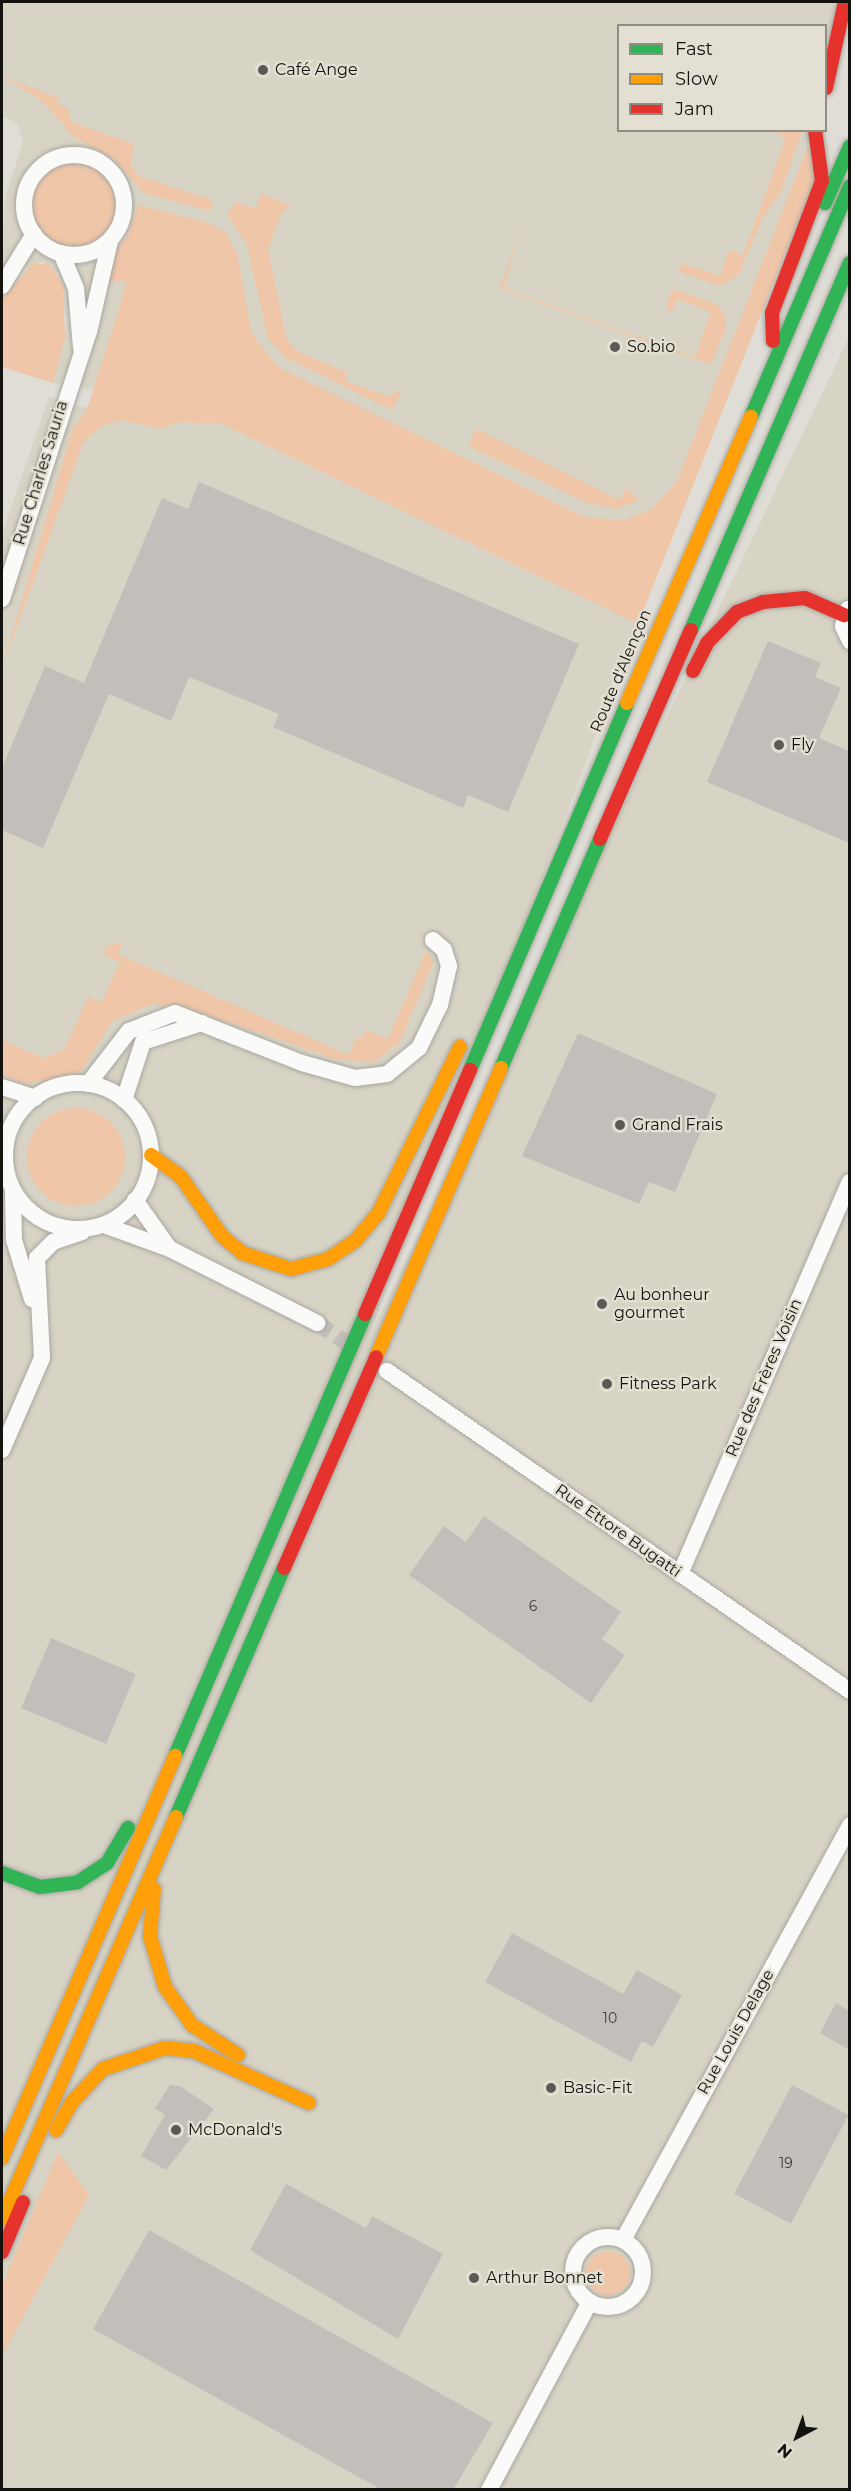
<!DOCTYPE html>
<meta charset="utf-8">
<style>
body{margin:0}
#map{position:relative;width:851px;height:2491px;overflow:hidden;background:#dfddd6;font-family:Montserrat,sans-serif}
div>[style]{position:absolute}
[style*='--x']{left:calc(var(--x)*1px);top:calc(var(--y)*1px);width:calc(var(--w)*1px);rotate:calc(var(--a)*1deg)}
.built>*{inset:0;background:#d8d4c5}
.green>*{inset:0;background:#f0c6a8}
.round{border-radius:50%}
.building>*{inset:0;background:#c2bfba;transform-origin:0 0}
.street-tunnel>*{height:16px;margin-top:-8px;transform-origin:0;background:repeating-linear-gradient(90deg,#c1bfb8 0 16px,transparent 0 24px)}
.roads{filter:drop-shadow(0 0 2px #a9a7a1) drop-shadow(0 0 2px #a9a7a1)}
.street>*{height:16px;margin:-8px;padding:0 8px;transform-origin:8px;border-radius:8px;background:#fafaf9}
.street>.ring{margin:-8px;padding:0;box-sizing:content-box;background:none;border:16px solid #fafaf9;border-radius:50%}
.fast>*{height:14px;margin:-7px;padding:0 7px;transform-origin:7px;border-radius:7px;background:#30b455}
.slow>*{height:14px;margin:-7px;padding:0 7px;transform-origin:7px;border-radius:7px;background:#ff9f0a}
.jam>*{height:14px;margin:-7px;padding:0 7px;transform-origin:7px;border-radius:7px;background:#e5322d}
.dots>*{width:16px;height:16px;translate:-50% -50%;box-sizing:border-box;border:3px solid #e3dfd2;border-radius:50%}
span{translate:-50% -50%;white-space:nowrap;text-align:center;line-height:1.15;-webkit-text-stroke:4.5px #e3dfd2;paint-order:stroke}
.number-label{font-size:14px;color:#403d39}
.number-label span{-webkit-text-stroke-width:0}
.poi-label{font-size:16px;color:#14120e}
.left{translate:0 -50%;text-align:left}
.street-label{font-size:16px;color:#14120e}
.frame{position:absolute;inset:0;border:3px solid #14120e;pointer-events:none}
.legend{position:absolute;left:617px;top:24px;width:210px;height:108px;box-sizing:border-box;background:#e3dfd2;border:2px solid #908d84;margin:0;padding:8px 10px;list-style:none;font-size:18px;color:#14120e}
.legend li{display:flex;align-items:center;gap:12px;height:30px}
.legend b{width:30px;border:2px solid #908d84}
.north{position:absolute;left:767px;top:2407px;width:60px;height:60px;-webkit-text-stroke:4px #e3dfd2;paint-order:stroke;rotate:221deg;font-size:16px;font-weight:700;line-height:24px;text-align:center;color:#14120e}
.north::after{content:'';display:block;margin:auto;width:21px;height:27px;background:#14120e;clip-path:polygon(50% 0,100% 100%,50% 72%,0 100%)}
</style>
<div id="map">
<div class="built">
<i style="clip-path:polygon(2px 2px,843px 2px,826px 88px,826px 26px,618px 26px,618px 130px,813px 131px,654px 584px,186px 405px,53px 383px,67px 325px,59px 275px,42px 262px,2px 278px,5px 197px,23px 142px,17px 123px,2px 116px)"></i>
<i style="clip-path:polygon(849px 337px,849px 2489px,2px 2490px,2px 534px,49px 397px,158px 429px,179px 422px,222px 424px,638px 624px,366px 1344px)"></i>
</div>
<div class="green">
<i style="clip-path:polygon(2px 76px,59px 98px,57px 104px,69px 109px,71px 122px,134px 144px,131px 165px,139px 176px,213px 200px,210px 211px,144px 193px,114px 159px,74px 137px,42px 101px)"></i>
<i style="clip-path:polygon(775px 131px,802px 131px,781px 192px,763px 217px,739px 274px,721px 286px,679px 272px,682px 263px,720px 276px,729px 250px,743px 255px,785px 140px)"></i>
<i style="clip-path:polygon(808px 146px,815px 178px,638px 624px,222px 424px,180px 422px,159px 429px,123px 420px,102px 426px,84px 441px,2px 669px,72px 430px,87px 409px,123px 296px,127px 281px,105px 281px,111px 257px,128px 235px,138px 205px,208px 223px,225px 232px,237px 253px,252px 334px,278px 367px,585px 517px,624px 520px,652px 509px,677px 481px)"></i>
<i class="round" style="left:32px;top:163px;width:84px;height:84px"></i>
<i style="clip-path:polygon(261px 193px,291px 206px,282px 212px,268px 250px,287px 340px,297px 351px,348px 373px,345px 380px,353px 384px,388px 396px,402px 390px,392px 410px,286px 358px,268px 339px,247px 245px,227px 214px,236px 202px,256px 208px)"></i>
<i style="clip-path:polygon(519px 233px,504px 288px,695px 357px,711px 312px,677px 299px,672px 312px,667px 310px,669px 296px,675px 289px,716px 304px,726px 316px,726px 328px,711px 365px,500px 288px)"></i>
<i style="clip-path:polygon(33px 263px,50px 265px,63px 285px,65px 338px,53px 383px,2px 367px,2px 299px)"></i>
<i style="clip-path:polygon(476px 429px,620px 500px,626px 487px,638px 500px,617px 509px,587px 503px,468px 446px)"></i>
<i style="clip-path:polygon(123px 942px,118px 954px,349px 1055px,357px 1036px,363px 1038px,366px 1030px,388px 1039px,426px 951px,434px 961px,400px 1042px,373px 1063px,335px 1059px,181px 1006px,153px 1004px,112px 1021px,82px 1070px,63px 1079px,24px 1083px,2px 1075px,2px 1040px,43px 1058px,64px 1050px,88px 997px,102px 1002px,120px 962px,104px 955px,106px 946px)"></i>
<i class="round" style="left:27px;top:1108px;width:98px;height:98px"></i>
<i style="clip-path:polygon(58px 2152px,89px 2195px,2px 2356px,2px 2285px)"></i>
<i class="round" style="left:586px;top:2251px;width:44px;height:44px"></i>
</div>
<div class="building">
<i style="clip-path:polygon(199px 482px,579px 644px,508px 812px,468px 795px,463px 808px,273px 727px,279px 714px,189px 677px,171px 721px,109px 694px,43px 848px,2px 830px,2px 768px,45px 666px,84px 683px,162px 498px,188px 509px)"></i>
<i style="clip-path:polygon(768px 641px,821px 663px,815px 677px,841px 688px,819px 738px,849px 751px,849px 843px,707px 782px)"></i>
<i style="clip-path:polygon(578px 1033px,717px 1094px,675px 1192px,649px 1182px,639px 1204px,522px 1156px)"></i>
<i style="clip-path:polygon(484px 1516px,621px 1612px,602px 1639px,625px 1655px,591px 1703px,409px 1575px,444px 1526px,466px 1542px)"></i>
<i style="left:51px;top:1638px;width:92px;height:76px;rotate:23deg"></i>
<i style="clip-path:polygon(512px 1933px,623px 1994px,637px 1970px,682px 1995px,653px 2047px,642px 2041px,631px 2062px,485px 1982px)"></i>
<i style="clip-path:polygon(836px 2003px,849px 2011px,849px 2050px,820px 2033px)"></i>
<i style="clip-path:polygon(170px 2085px,180px 2086px,214px 2109px,166px 2170px,141px 2156px,165px 2115px,155px 2108px)"></i>
<i style="left:792px;top:2085px;width:64px;height:123px;rotate:28deg"></i>
<i style="clip-path:polygon(286px 2184px,366px 2228px,372px 2216px,443px 2254px,398px 2339px,250px 2250px)"></i>
<i style="clip-path:polygon(149px 2230px,493px 2423px,453px 2490px,382px 2490px,93px 2329px)"></i>
</div>
<div class="street-tunnel">
<i style="--x:317;--y:1323;--w:48;--a:34"></i>
</div>
<div class="roads">
<div class="street">
<i class="ring" style="left:24px;top:155px;width:84px;height:84px"></i>
<i style="--x:61;--y:253;--w:38;--a:67"></i>
<i style="--x:76;--y:288;--w:60;--a:85.2"></i>
<i style="--x:2;--y:286;--w:61;--a:-58.4"></i>
<i style="--x:2;--y:599;--w:281;--a:-72"></i>
<i style="--x:89;--y:332;--w:93;--a:-77"></i>
<i style="--x:848;--y:609;--w:18;--a:106"></i>
<i style="--x:843;--y:626;--w:17;--a:65"></i>
<i class="ring" style="left:5px;top:1083px;width:130px;height:130px"></i>
<i style="--x:88;--y:1084;--w:67;--a:-52.3"></i>
<i style="--x:129;--y:1031;--w:49;--a:-21.4"></i>
<i style="--x:175;--y:1013;--w:136;--a:21.5"></i>
<i style="--x:302;--y:1063;--w:55;--a:15.8"></i>
<i style="--x:355;--y:1078;--w:32;--a:-7"></i>
<i style="--x:387;--y:1074;--w:41;--a:-39.1"></i>
<i style="--x:419;--y:1048;--w:48;--a:-64"></i>
<i style="--x:440;--y:1005;--w:40;--a:-77"></i>
<i style="--x:449;--y:966;--w:17;--a:-107"></i>
<i style="--x:444;--y:950;--w:15;--a:-138"></i>
<i style="--x:2;--y:1087;--w:35;--a:18"></i>
<i style="--x:124;--y:1100;--w:61;--a:-71.9"></i>
<i style="--x:143;--y:1042;--w:62;--a:-17.9"></i>
<i style="--x:13;--y:1190;--w:50;--a:88.9"></i>
<i style="--x:14;--y:1240;--w:62;--a:73"></i>
<i style="--x:135;--y:1200;--w:59;--a:54.7"></i>
<i style="--x:104;--y:1225;--w:70;--a:20"></i>
<i style="--x:170;--y:1249;--w:165;--a:26.7"></i>
<i style="--x:387;--y:1371;--w:563;--a:34.65"></i>
<i style="--x:2;--y:1450;--w:100;--a:-66.5"></i>
<i style="--x:42;--y:1358;--w:100;--a:-92.9"></i>
<i style="--x:37;--y:1258;--w:23;--a:-45"></i>
<i style="--x:53;--y:1242;--w:31;--a:-19"></i>
<i style="--x:680;--y:1574;--w:427;--a:-66.6"></i>
<i class="ring" style="left:573px;top:2237px;width:54px;height:54px"></i>
<i style="--x:623;--y:2240;--w:473;--a:-61.3"></i>
<i style="--x:489;--y:2490;--w:213;--a:-61.8"></i>
</div>
<div class="fast">
<i style="--x:844;--y:6;--w:4;--a:-76"></i>
<i style="--x:825;--y:203;--w:62;--a:-66.3"></i>
<i style="--x:751;--y:417;--w:251;--a:-66.8"></i>
<i style="--x:691;--y:630;--w:400;--a:-66.6"></i>
<i style="--x:501;--y:1068;--w:249;--a:-66.6"></i>
<i style="--x:470;--y:1070;--w:399;--a:-66.8"></i>
<i style="--x:175;--y:1756;--w:481;--a:-66.7"></i>
<i style="--x:176;--y:1817;--w:271;--a:-66.6"></i>
<i style="--x:2;--y:1873;--w:40;--a:20.2"></i>
<i style="--x:40;--y:1887;--w:38;--a:-7"></i>
<i style="--x:78;--y:1882;--w:35;--a:-33"></i>
<i style="--x:107;--y:1863;--w:41;--a:-59"></i>
</div>
<div class="slow">
<i style="--x:627;--y:703;--w:312;--a:-66.6"></i>
<i style="--x:151;--y:1155;--w:37;--a:36"></i>
<i style="--x:181;--y:1177;--w:72;--a:55.2"></i>
<i style="--x:222;--y:1236;--w:26;--a:40"></i>
<i style="--x:242;--y:1253;--w:52;--a:18.1"></i>
<i style="--x:291;--y:1269;--w:38;--a:-15"></i>
<i style="--x:328;--y:1259;--w:32;--a:-34"></i>
<i style="--x:355;--y:1241;--w:38;--a:-50"></i>
<i style="--x:379;--y:1212;--w:184;--a:-63.9"></i>
<i style="--x:376;--y:1357;--w:315;--a:-66.6"></i>
<i style="--x:154;--y:1889;--w:47;--a:94.9"></i>
<i style="--x:150;--y:1936;--w:53;--a:73.6"></i>
<i style="--x:165;--y:1987;--w:47;--a:54.6"></i>
<i style="--x:192;--y:2025;--w:55;--a:33.1"></i>
<i style="--x:56;--y:2130;--w:32;--a:-60"></i>
<i style="--x:72;--y:2102;--w:45;--a:-46.8"></i>
<i style="--x:103;--y:2069;--w:65;--a:-18.7"></i>
<i style="--x:165;--y:2048;--w:29;--a:6"></i>
<i style="--x:194;--y:2051;--w:126;--a:24.3"></i>
<i style="--x:2;--y:2158;--w:438;--a:-66.7"></i>
<i style="--x:2;--y:2219;--w:438;--a:-66.6"></i>
</div>
<div class="jam">
<i style="--x:826;--y:88;--w:84;--a:-77.6"></i>
<i style="--x:773;--y:341;--w:28;--a:-92"></i>
<i style="--x:772;--y:313;--w:141;--a:-69.3"></i>
<i style="--x:822;--y:181;--w:51;--a:-97.8"></i>
<i style="--x:693;--y:671;--w:31;--a:-63"></i>
<i style="--x:707;--y:643;--w:43;--a:-45.9"></i>
<i style="--x:737;--y:612;--w:28;--a:-21"></i>
<i style="--x:763;--y:602;--w:42;--a:-5.4"></i>
<i style="--x:805;--y:598;--w:43;--a:23.6"></i>
<i style="--x:600;--y:839;--w:228;--a:-66.5"></i>
<i style="--x:365;--y:1314;--w:266;--a:-66.7"></i>
<i style="--x:284;--y:1568;--w:230;--a:-66.4"></i>
<i style="--x:2;--y:2252;--w:54;--a:-67.2"></i>
</div>
</div>
<div class="dots">
<i style="left:263px;top:70px;background:#5b5954"></i>
<i style="left:615px;top:347px;background:#5b5954"></i>
<i style="left:779px;top:745px;background:#5b5954"></i>
<i style="left:620px;top:1125px;background:#5b5954"></i>
<i style="left:602px;top:1304px;background:#5b5954"></i>
<i style="left:607px;top:1384px;background:#5b5954"></i>
<i style="left:551px;top:2088px;background:#5b5954"></i>
<i style="left:176px;top:2130px;background:#5b5954"></i>
<i style="left:474px;top:2278px;background:#5b5954"></i>
</div>
<div class="number-label">
<span style="left:533px;top:1606px">6</span>
<span style="left:610px;top:2018px">10</span>
<span style="left:786px;top:2163px">19</span>
</div>
<div class="poi-label">
<span class="left" style="left:275px;top:70px">Café Ange</span>
<span class="left" style="left:627px;top:347px">So.bio</span>
<span class="left" style="left:791px;top:745px">Fly</span>
<span class="left" style="left:632px;top:1125px">Grand Frais</span>
<span class="left" style="left:614px;top:1304px">Au bonheur<br>gourmet</span>
<span class="left" style="left:619px;top:1384px">Fitness Park</span>
<span class="left" style="left:563px;top:2088px">Basic-Fit</span>
<span class="left" style="left:188px;top:2130px">McDonald's</span>
<span class="left" style="left:486px;top:2278px">Arthur Bonnet</span>
</div>
<div class="street-label">
<span style="left:41px;top:473px;rotate:-73deg">Rue Charles Sauria</span>
<span style="left:621px;top:671px;rotate:-67deg">Route d'Alençon</span>
<span style="left:764px;top:1378px;rotate:-67deg">Rue des Frères Voisin</span>
<span style="left:618px;top:1531px;rotate:35deg">Rue Ettore Bugatti</span>
<span style="left:736px;top:2032px;rotate:-61deg">Rue Louis Delage</span>
</div>
<div class="frame"></div>
<ul class="legend">
<li><b style="height:8px;background:#30b455"></b>Fast</li>
<li><b style="height:8px;background:#ff9f0a"></b>Slow</li>
<li><b style="height:8px;background:#e5322d"></b>Jam</li>
</ul>
<div class="north">N</div>
</div>
